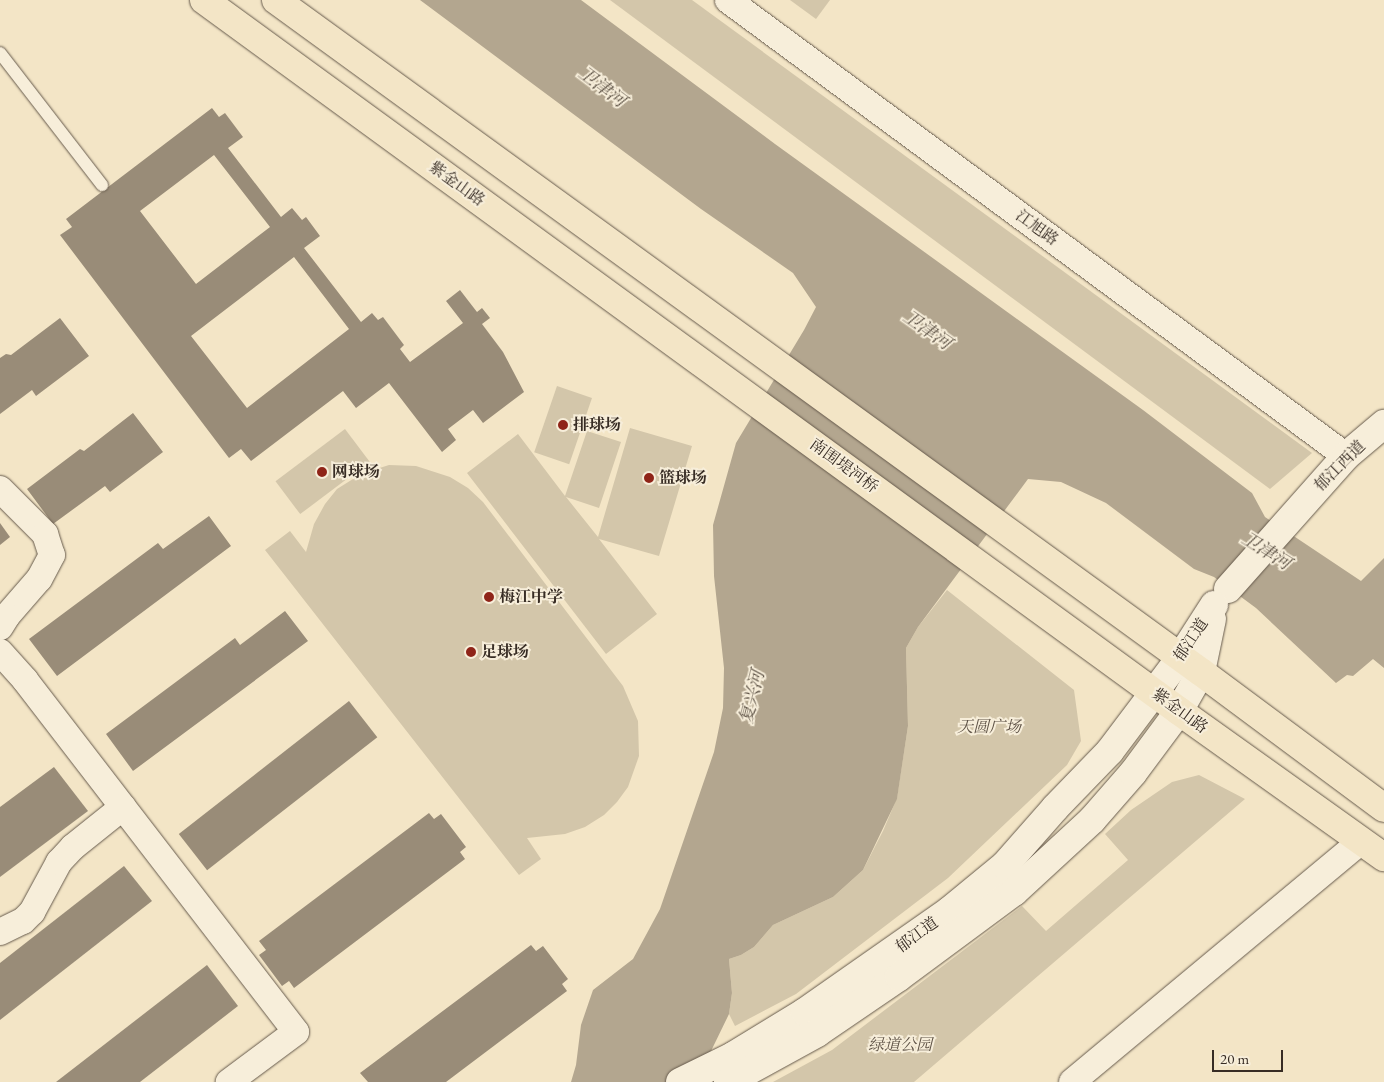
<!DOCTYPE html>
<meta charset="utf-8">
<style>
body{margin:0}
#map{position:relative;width:1384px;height:1082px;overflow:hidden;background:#f3e5c6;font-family:"EB Garamond","Noto Serif SC",serif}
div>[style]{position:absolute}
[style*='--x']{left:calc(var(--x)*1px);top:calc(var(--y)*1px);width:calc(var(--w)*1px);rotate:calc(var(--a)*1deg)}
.green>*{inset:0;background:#d3c6aa;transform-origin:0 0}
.water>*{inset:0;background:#b3a68f}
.building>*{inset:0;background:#998c78;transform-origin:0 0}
.roads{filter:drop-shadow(0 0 1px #665a4c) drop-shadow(0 0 1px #665a4c)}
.service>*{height:12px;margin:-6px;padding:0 6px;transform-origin:6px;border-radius:6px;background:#f7eeda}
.minor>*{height:26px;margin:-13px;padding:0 13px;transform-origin:13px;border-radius:13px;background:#f7eeda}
.tertiary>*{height:28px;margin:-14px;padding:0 14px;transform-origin:14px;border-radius:14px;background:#f7eeda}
.secondary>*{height:28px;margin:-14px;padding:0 14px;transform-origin:14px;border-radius:14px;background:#f7eeda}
.primary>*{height:28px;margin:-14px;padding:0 14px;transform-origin:14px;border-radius:14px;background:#f3e5c6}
.dots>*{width:14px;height:14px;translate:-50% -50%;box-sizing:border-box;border:2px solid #f7eeda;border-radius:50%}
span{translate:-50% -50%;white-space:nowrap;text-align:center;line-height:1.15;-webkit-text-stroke:4px #f7eeda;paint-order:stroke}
.street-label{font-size:16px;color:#372c24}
.poi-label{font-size:16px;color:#372c24;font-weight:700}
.left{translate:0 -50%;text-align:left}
.park-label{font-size:16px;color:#5e5246;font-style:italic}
.water-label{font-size:18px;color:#5c5144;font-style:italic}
.scale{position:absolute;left:1212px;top:1050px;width:71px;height:22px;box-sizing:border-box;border:2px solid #372c24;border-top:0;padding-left:6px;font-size:15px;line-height:18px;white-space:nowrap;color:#372c24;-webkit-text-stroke:4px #f7eeda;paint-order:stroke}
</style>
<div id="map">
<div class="green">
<i style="clip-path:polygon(610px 0,692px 0,1312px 453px,1270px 489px)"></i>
<i style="clip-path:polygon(790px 0,830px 0,816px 19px)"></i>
<i style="left:557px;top:386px;width:37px;height:70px;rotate:19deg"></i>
<i style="clip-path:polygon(630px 428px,692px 446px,659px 556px,599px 539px,657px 614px,606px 654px,467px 473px,518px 434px,565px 496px,587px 431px,621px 442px,599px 508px,566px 497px,598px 537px)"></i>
<i style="left:345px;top:429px;width:41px;height:87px;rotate:53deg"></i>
<i style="clip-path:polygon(389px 465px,416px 466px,450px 477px,468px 488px,483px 502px,623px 686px,638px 721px,639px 756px,628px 787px,617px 802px,604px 815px,585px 827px,565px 834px,527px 838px,541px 859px,519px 875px,265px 550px,290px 531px,306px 552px,314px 524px,325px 504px,337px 489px,361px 474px)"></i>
<i style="clip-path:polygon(947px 590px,1074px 690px,1081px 741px,1067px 765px,948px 878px,796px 994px,735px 1026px,729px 1014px,732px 993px,729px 959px,741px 955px,754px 947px,773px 925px,833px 897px,863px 870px,883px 831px,897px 798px,908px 726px,906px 648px,918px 627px)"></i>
<i style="clip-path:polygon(1199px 775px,1245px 799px,914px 1082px,773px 1082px,832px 1050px,1022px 906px,1046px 931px,1128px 860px,1105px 834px,1131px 810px,1172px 782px)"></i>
</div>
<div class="water">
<i style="clip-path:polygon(420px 0,581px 0,775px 144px,1143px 410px,1252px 493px,1265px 517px,1361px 581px,1384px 558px,1384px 668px,1373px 659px,1353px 676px,1347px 675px,1336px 683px,1256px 608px,1214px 577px,1194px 569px,1106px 503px,1061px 482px,1028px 479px,918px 627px,906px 648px,908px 726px,897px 799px,863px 870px,833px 897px,773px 925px,754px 947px,741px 955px,729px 959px,732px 993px,729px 1014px,696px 1082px,571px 1082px,576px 1065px,581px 1025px,593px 990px,633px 959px,660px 909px,714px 752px,723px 708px,724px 668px,714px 576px,713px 525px,736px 443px,804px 330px,816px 307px,793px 273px,701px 209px)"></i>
</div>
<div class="building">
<i style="clip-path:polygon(evenodd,212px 108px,219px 117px,225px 113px,243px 137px,228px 148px,281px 217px,292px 208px,302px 220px,306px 217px,320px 236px,304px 248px,361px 322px,372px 313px,378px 320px,383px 317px,404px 345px,400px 349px,410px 362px,463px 323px,446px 301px,460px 290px,477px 312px,482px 308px,490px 318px,482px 324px,503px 352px,524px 392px,483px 423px,473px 410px,448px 429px,456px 440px,442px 452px,389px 383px,356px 408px,343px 391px,251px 461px,241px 449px,229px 458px,60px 235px,72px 227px,66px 219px,212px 108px,214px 155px,270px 227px,196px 284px,140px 211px,214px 155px,212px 108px,294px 257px,349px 329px,247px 408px,191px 336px,294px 257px)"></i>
<i style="clip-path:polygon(60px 318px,89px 356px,36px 396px,32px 390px,0 414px,0 358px,6px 354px,11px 355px)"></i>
<i style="clip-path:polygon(133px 413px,163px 452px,110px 492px,105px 486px,53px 524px,27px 489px,80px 449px,84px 451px)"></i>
<i style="clip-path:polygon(209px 516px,231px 546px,57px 676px,29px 639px,158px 543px,163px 549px)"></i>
<i style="clip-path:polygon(0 523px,10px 537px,0 545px)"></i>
<i style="clip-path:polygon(285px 611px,308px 641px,133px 771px,106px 734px,235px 638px,240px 645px)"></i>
<i style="left:349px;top:701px;width:46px;height:216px;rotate:52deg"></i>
<i style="clip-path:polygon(54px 767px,88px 811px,0 877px,0 807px)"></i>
<i style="clip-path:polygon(429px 813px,434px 819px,441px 814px,466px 847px,460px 852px,465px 859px,294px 988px,289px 981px,282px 986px,259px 955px,266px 950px,259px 941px)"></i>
<i style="clip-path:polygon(124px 866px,152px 901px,0 1020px,0 963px)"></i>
<i style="clip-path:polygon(531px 945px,536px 951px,543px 946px,568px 979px,562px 984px,567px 991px,446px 1082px,368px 1082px,360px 1073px)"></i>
<i style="clip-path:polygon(207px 965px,238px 1006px,140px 1082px,56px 1082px)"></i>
</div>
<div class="roads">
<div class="service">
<i style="--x:0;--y:53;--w:167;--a:52.3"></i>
</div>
<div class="minor">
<i style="--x:728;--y:0;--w:768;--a:36.42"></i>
<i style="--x:0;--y:489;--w:64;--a:45"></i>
<i style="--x:45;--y:534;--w:22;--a:72"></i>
<i style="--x:52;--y:555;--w:27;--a:118"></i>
<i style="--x:39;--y:579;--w:49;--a:130.9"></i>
<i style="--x:7;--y:616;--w:13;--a:122"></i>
<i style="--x:0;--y:652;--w:38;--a:48"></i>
<i style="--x:25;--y:680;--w:444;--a:52.4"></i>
<i style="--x:296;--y:1032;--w:84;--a:143.3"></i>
<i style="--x:0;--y:932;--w:25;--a:-26"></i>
<i style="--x:23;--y:921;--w:13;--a:-45"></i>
<i style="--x:32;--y:912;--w:57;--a:-61.6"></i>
<i style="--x:59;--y:862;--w:21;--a:-47"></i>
<i style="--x:73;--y:847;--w:64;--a:-38.7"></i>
<i style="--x:1072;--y:1082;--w:376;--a:-39.8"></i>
</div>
<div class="tertiary">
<i style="--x:1228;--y:589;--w:178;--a:-48.4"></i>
<i style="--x:1346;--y:456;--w:50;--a:-40.1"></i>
</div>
<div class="secondary">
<i style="--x:680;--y:1082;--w:59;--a:-26.1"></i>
<i style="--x:733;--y:1056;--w:84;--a:-31.4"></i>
<i style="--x:805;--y:1012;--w:176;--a:-35"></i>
<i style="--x:949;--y:911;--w:72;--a:-39.4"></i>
<i style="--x:1005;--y:865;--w:76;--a:-48.7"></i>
<i style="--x:1055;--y:808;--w:79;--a:-46"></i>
<i style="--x:1110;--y:751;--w:116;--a:-53"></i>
<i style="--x:1180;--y:658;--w:63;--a:-57.3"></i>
<i style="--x:728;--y:1082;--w:102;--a:-28.8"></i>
<i style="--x:817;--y:1033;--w:99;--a:-34.3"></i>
<i style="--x:899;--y:977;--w:143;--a:-36.5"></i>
<i style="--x:1014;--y:892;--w:106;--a:-42.7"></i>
<i style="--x:1092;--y:820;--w:62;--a:-48.9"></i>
<i style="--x:1133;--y:773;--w:77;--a:-53.4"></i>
<i style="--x:1179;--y:711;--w:45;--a:-60.6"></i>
<i style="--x:1201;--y:672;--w:54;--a:-78.3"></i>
</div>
<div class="primary">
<i style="--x:204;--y:0;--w:1207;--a:36.1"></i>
<i style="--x:1179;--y:711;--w:252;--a:35.5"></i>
<i style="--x:276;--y:0;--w:1143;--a:36"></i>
<i style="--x:1201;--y:672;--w:228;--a:36.6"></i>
</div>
</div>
<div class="dots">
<i style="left:563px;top:425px;background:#8f2418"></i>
<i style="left:322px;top:472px;background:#8f2418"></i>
<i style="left:649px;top:478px;background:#8f2418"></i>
<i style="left:489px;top:597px;background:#8f2418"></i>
<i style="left:471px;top:652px;background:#8f2418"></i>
</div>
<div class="street-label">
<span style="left:457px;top:184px;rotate:36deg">紫金山路</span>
<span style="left:1037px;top:228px;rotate:36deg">江旭路</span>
<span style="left:844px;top:466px;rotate:36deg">南围堤河桥</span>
<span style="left:1340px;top:466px;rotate:-45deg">郁江西道</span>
<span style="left:1191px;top:640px;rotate:-56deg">郁江道</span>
<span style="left:1180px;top:711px;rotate:36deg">紫金山路</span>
<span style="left:917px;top:935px;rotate:-36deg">郁江道</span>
</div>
<div class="poi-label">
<span class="left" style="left:573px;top:425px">排球场</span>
<span class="left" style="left:332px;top:472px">网球场</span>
<span class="left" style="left:659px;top:478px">篮球场</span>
<span class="left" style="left:499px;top:597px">梅江中学</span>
<span class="left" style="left:481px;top:652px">足球场</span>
</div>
<div class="park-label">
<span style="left:989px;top:727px">天圆广场</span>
<span style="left:900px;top:1045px">绿道公园</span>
</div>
<div class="water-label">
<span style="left:602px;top:87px;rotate:37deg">卫津河</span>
<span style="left:927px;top:330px;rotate:35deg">卫津河</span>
<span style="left:1266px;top:551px;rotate:32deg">卫津河</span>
<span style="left:752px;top:697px;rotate:-76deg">复兴河</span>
</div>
<div class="scale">20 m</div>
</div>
